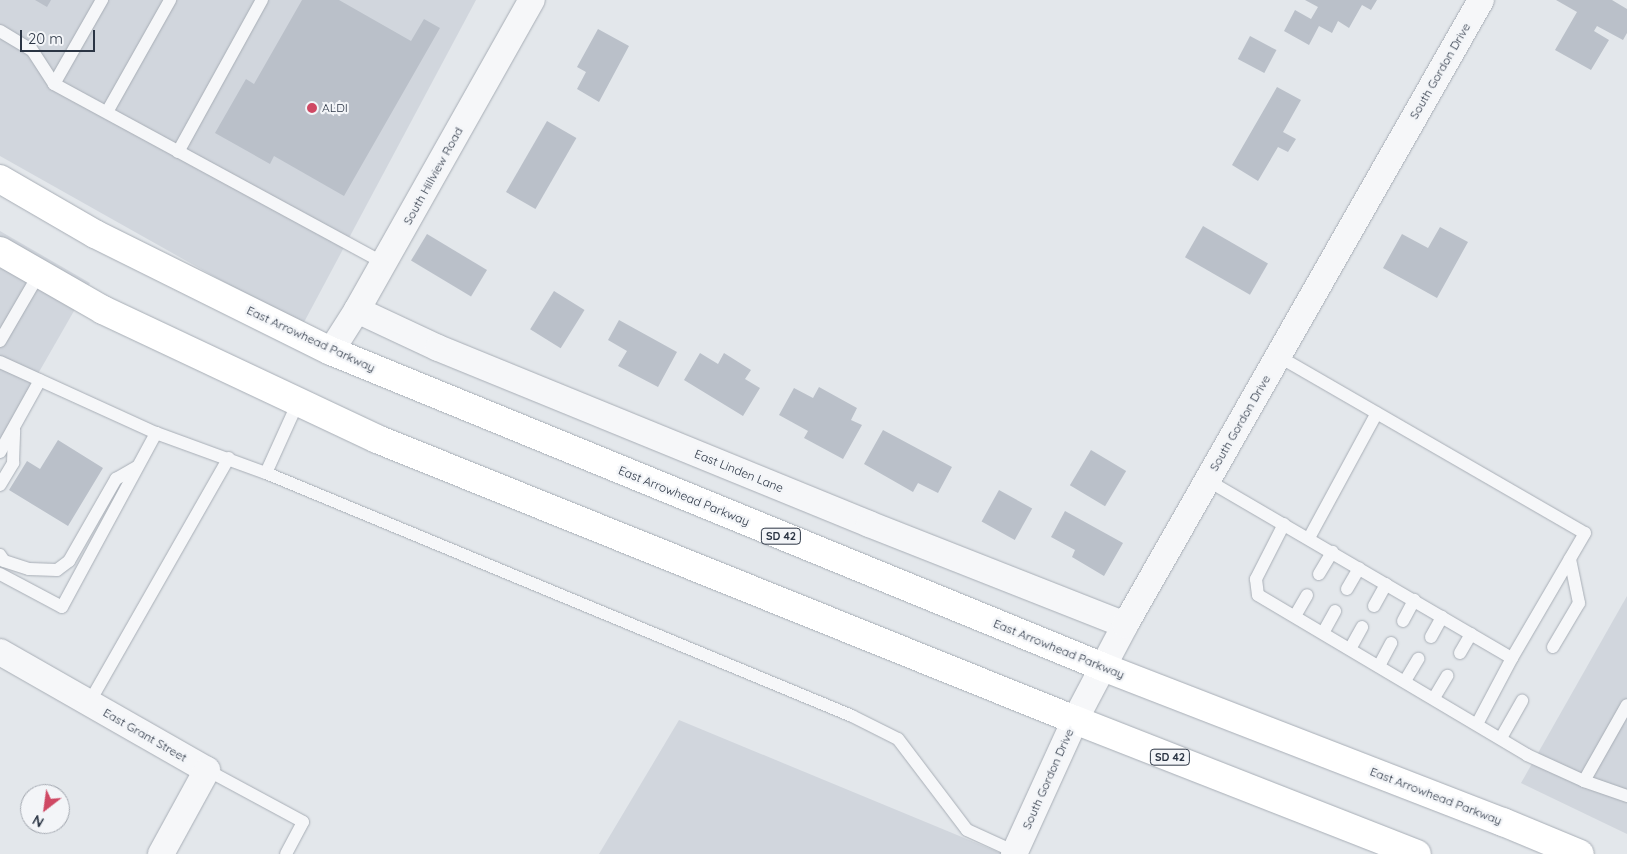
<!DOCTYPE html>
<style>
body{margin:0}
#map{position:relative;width:1627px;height:854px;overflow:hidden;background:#e3e7eb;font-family:Quicksand,sans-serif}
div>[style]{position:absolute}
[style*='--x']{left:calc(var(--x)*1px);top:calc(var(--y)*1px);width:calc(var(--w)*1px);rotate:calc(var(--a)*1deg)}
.built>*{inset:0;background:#d1d6dd}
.building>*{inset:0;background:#bac0c9;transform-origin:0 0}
.roads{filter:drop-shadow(0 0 1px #a8aeb6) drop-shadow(0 0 1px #a8aeb6)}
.lane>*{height:12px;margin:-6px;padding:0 6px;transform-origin:6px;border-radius:6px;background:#f6f7f9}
.street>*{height:26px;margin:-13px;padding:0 13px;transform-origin:13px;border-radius:13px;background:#f6f7f9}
.primary>*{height:28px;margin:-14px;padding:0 14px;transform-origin:14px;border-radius:14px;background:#fff}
.dots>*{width:14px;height:14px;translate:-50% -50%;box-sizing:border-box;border:2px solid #f3f5f8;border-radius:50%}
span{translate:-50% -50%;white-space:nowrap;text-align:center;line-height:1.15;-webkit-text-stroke:4.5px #f3f5f8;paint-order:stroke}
.shield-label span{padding:1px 4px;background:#f3f5f8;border:1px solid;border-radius:4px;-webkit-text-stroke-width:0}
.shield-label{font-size:11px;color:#2b3544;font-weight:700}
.street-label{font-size:12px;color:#2b3544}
.poi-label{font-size:12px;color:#2b3544}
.left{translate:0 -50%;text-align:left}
.north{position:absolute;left:20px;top:784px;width:50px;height:50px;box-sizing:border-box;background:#f3f5f8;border:1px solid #a3a8b0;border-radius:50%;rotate:210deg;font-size:14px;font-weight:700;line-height:20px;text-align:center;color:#2b3544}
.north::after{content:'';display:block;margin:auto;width:18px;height:22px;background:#cf4964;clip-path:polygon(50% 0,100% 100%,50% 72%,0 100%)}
.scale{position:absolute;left:20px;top:30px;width:75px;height:22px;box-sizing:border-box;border:2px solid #2b3544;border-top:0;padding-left:6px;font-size:15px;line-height:18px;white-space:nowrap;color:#2b3544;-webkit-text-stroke:4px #f3f5f8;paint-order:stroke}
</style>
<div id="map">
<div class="built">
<i style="clip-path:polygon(0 0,476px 0,302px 326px,0 156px)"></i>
<i style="clip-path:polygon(0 231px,90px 283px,0 440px)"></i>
<i style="clip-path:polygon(1627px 596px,1627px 834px,1521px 783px)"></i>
<i style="clip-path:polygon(679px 720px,1003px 854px,599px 854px)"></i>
</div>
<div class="building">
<i style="clip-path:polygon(35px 0,51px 0,47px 7px)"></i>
<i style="clip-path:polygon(302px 0,339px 0,411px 41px,424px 19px,440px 28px,344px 196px,274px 156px,270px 164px,215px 133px,246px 79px,254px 84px)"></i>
<i style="clip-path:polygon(1305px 0,1377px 0,1371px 10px,1362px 5px,1349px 28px,1338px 21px,1332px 33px,1319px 26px,1309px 45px,1284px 31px,1295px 10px,1311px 19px,1318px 7px)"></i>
<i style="clip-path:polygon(1556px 0,1612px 0,1627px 9px,1627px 33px,1623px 40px,1597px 26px,1594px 31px,1609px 40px,1591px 70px,1555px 50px,1577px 12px)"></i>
<i style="clip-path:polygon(598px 29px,629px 46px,599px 102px,577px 89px,586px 72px,577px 67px)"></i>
<i style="left:1250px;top:36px;width:30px;height:26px;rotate:28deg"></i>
<i style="clip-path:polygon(1277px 87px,1301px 100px,1283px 132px,1296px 139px,1288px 152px,1278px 147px,1258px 181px,1232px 165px)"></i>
<i style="left:547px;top:121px;width:34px;height:82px;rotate:30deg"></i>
<i style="left:1203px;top:226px;width:75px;height:36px;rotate:30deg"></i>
<i style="clip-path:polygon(1440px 227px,1468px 242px,1437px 298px,1383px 268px,1402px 234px,1428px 248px)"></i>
<i style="left:427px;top:234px;width:70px;height:31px;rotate:31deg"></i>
<i style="left:554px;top:291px;width:36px;height:45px;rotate:32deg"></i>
<i style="clip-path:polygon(619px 320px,677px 352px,658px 387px,618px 366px,627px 351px,608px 340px)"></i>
<i style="clip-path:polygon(700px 353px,718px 364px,724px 353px,751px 370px,745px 379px,760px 388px,743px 416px,684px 380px)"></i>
<i style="clip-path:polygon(819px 387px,857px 408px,851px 420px,862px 425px,843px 459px,804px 438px,808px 431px,779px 415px,794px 388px,813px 398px)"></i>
<i style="clip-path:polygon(883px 430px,952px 467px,938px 493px,918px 483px,913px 492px,864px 464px)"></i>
<i style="clip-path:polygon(58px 440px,103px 468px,68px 526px,9px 490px,27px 461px,40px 469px)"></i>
<i style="left:1091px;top:450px;width:41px;height:41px;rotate:31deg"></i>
<i style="left:999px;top:490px;width:38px;height:36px;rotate:29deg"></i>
<i style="clip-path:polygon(1065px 511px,1123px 543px,1104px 576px,1072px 557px,1075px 550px,1051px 537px)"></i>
</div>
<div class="roads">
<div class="lane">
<i style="--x:0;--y:31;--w:37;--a:31"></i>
<i style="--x:32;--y:50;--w:40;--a:57.1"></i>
<i style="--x:54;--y:84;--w:375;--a:28.5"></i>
<i style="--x:54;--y:84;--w:97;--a:-60.3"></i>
<i style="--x:107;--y:112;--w:129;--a:-60.6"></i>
<i style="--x:178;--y:152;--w:174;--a:-61.1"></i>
<i style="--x:0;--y:341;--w:78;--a:-59.8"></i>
<i style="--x:1278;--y:356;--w:354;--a:30"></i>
<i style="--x:1585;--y:533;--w:145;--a:120.3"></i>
<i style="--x:0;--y:362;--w:171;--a:24.5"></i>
<i style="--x:156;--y:433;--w:117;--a:20"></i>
<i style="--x:266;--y:473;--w:78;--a:-65.7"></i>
<i style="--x:0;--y:452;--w:82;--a:-60.9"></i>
<i style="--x:266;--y:473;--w:634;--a:22.52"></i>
<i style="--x:852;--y:716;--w:51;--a:26.6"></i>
<i style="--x:898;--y:739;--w:114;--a:52.8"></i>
<i style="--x:967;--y:830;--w:53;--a:24.6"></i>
<i style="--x:1207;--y:480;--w:353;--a:30.3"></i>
<i style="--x:1512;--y:658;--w:75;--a:117.9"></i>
<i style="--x:0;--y:485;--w:26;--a:-59"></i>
<i style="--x:13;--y:463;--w:33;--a:-88"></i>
<i style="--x:1284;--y:524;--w:62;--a:117"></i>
<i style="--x:1256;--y:579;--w:16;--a:83"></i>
<i style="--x:1258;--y:595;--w:313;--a:30.7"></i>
<i style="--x:1527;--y:755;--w:63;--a:24.5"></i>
<i style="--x:1584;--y:781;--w:46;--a:19.2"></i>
<i style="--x:1309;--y:538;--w:142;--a:-61.5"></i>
<i style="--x:0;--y:555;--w:7;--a:56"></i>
<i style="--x:4;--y:561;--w:26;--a:18"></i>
<i style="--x:29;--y:569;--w:28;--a:2"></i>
<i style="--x:57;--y:570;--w:15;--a:-37"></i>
<i style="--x:69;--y:561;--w:95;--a:-60.2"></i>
<i style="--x:116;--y:479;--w:24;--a:-30"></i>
<i style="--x:0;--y:574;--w:70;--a:28"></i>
<i style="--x:62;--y:607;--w:198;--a:-61.6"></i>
<i style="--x:1319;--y:574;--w:26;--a:-59"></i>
<i style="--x:1347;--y:589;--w:24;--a:-60"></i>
<i style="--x:1374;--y:606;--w:25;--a:-61"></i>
<i style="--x:1295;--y:616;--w:24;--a:-60"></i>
<i style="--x:1403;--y:621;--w:24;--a:-62"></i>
<i style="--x:1323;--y:633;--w:25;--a:-61"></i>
<i style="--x:1431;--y:637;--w:23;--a:-61"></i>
<i style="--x:1553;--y:647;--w:51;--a:-59.4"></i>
<i style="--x:1579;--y:603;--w:45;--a:-101.6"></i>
<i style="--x:1350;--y:649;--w:25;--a:-61"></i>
<i style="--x:1460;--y:653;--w:22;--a:-60"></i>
<i style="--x:1379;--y:666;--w:26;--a:-62"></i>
<i style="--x:1405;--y:681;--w:26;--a:-59"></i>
<i style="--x:1434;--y:698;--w:26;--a:-59"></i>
<i style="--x:89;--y:703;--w:282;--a:-60.3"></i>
<i style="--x:1501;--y:738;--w:43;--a:-60.4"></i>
<i style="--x:207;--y:770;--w:109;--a:28.4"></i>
<i style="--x:303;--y:822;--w:36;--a:118"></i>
<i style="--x:1584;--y:781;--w:87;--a:-60.5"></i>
</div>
<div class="street">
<i style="--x:357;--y:310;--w:89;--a:25.1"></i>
<i style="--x:438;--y:348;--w:466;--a:22.2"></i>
<i style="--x:869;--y:524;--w:275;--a:21.5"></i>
<i style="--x:331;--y:351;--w:49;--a:-57.6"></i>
<i style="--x:357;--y:310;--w:356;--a:-60.6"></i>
<i style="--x:0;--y:652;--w:238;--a:29.7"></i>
<i style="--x:207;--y:770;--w:96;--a:118.7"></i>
<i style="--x:1014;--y:854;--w:147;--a:-65.5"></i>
<i style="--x:1075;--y:720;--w:107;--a:-62.2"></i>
<i style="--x:1125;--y:625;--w:719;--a:-60.33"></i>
</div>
<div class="primary">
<i style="--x:0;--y:179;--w:110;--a:30.1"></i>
<i style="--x:95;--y:234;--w:263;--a:26.4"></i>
<i style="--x:331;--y:351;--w:834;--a:22.26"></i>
<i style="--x:1103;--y:667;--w:429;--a:21.2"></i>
<i style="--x:1503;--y:822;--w:83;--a:22.6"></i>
<i style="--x:0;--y:251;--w:119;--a:29.8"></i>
<i style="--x:103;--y:310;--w:303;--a:25.2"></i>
<i style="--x:377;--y:439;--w:752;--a:21.93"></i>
<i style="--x:1075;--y:720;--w:367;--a:21.4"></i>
</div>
</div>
<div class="dots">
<i style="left:312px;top:108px;background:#cf4964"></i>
</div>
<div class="shield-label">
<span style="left:781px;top:536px">SD 42</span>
<span style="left:1170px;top:757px">SD 42</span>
</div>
<div class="street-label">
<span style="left:1440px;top:71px;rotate:-60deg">South Gordon Drive</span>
<span style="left:433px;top:176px;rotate:-61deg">South Hillview Road</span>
<span style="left:311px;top:339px;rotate:25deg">East Arrowhead Parkway</span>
<span style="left:1240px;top:423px;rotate:-60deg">South Gordon Drive</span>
<span style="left:739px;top:471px;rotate:22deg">East Linden Lane</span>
<span style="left:684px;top:496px;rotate:22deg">East Arrowhead Parkway</span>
<span style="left:1059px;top:649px;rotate:22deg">East Arrowhead Parkway</span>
<span style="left:145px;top:735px;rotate:30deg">East Grant Street</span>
<span style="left:1048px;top:779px;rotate:-66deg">South Gordon Drive</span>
<span style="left:1436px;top:796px;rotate:21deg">East Arrowhead Parkway</span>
</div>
<div class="poi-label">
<span class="left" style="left:322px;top:108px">ALDI</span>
</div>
<div class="north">N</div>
<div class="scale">20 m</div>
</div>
